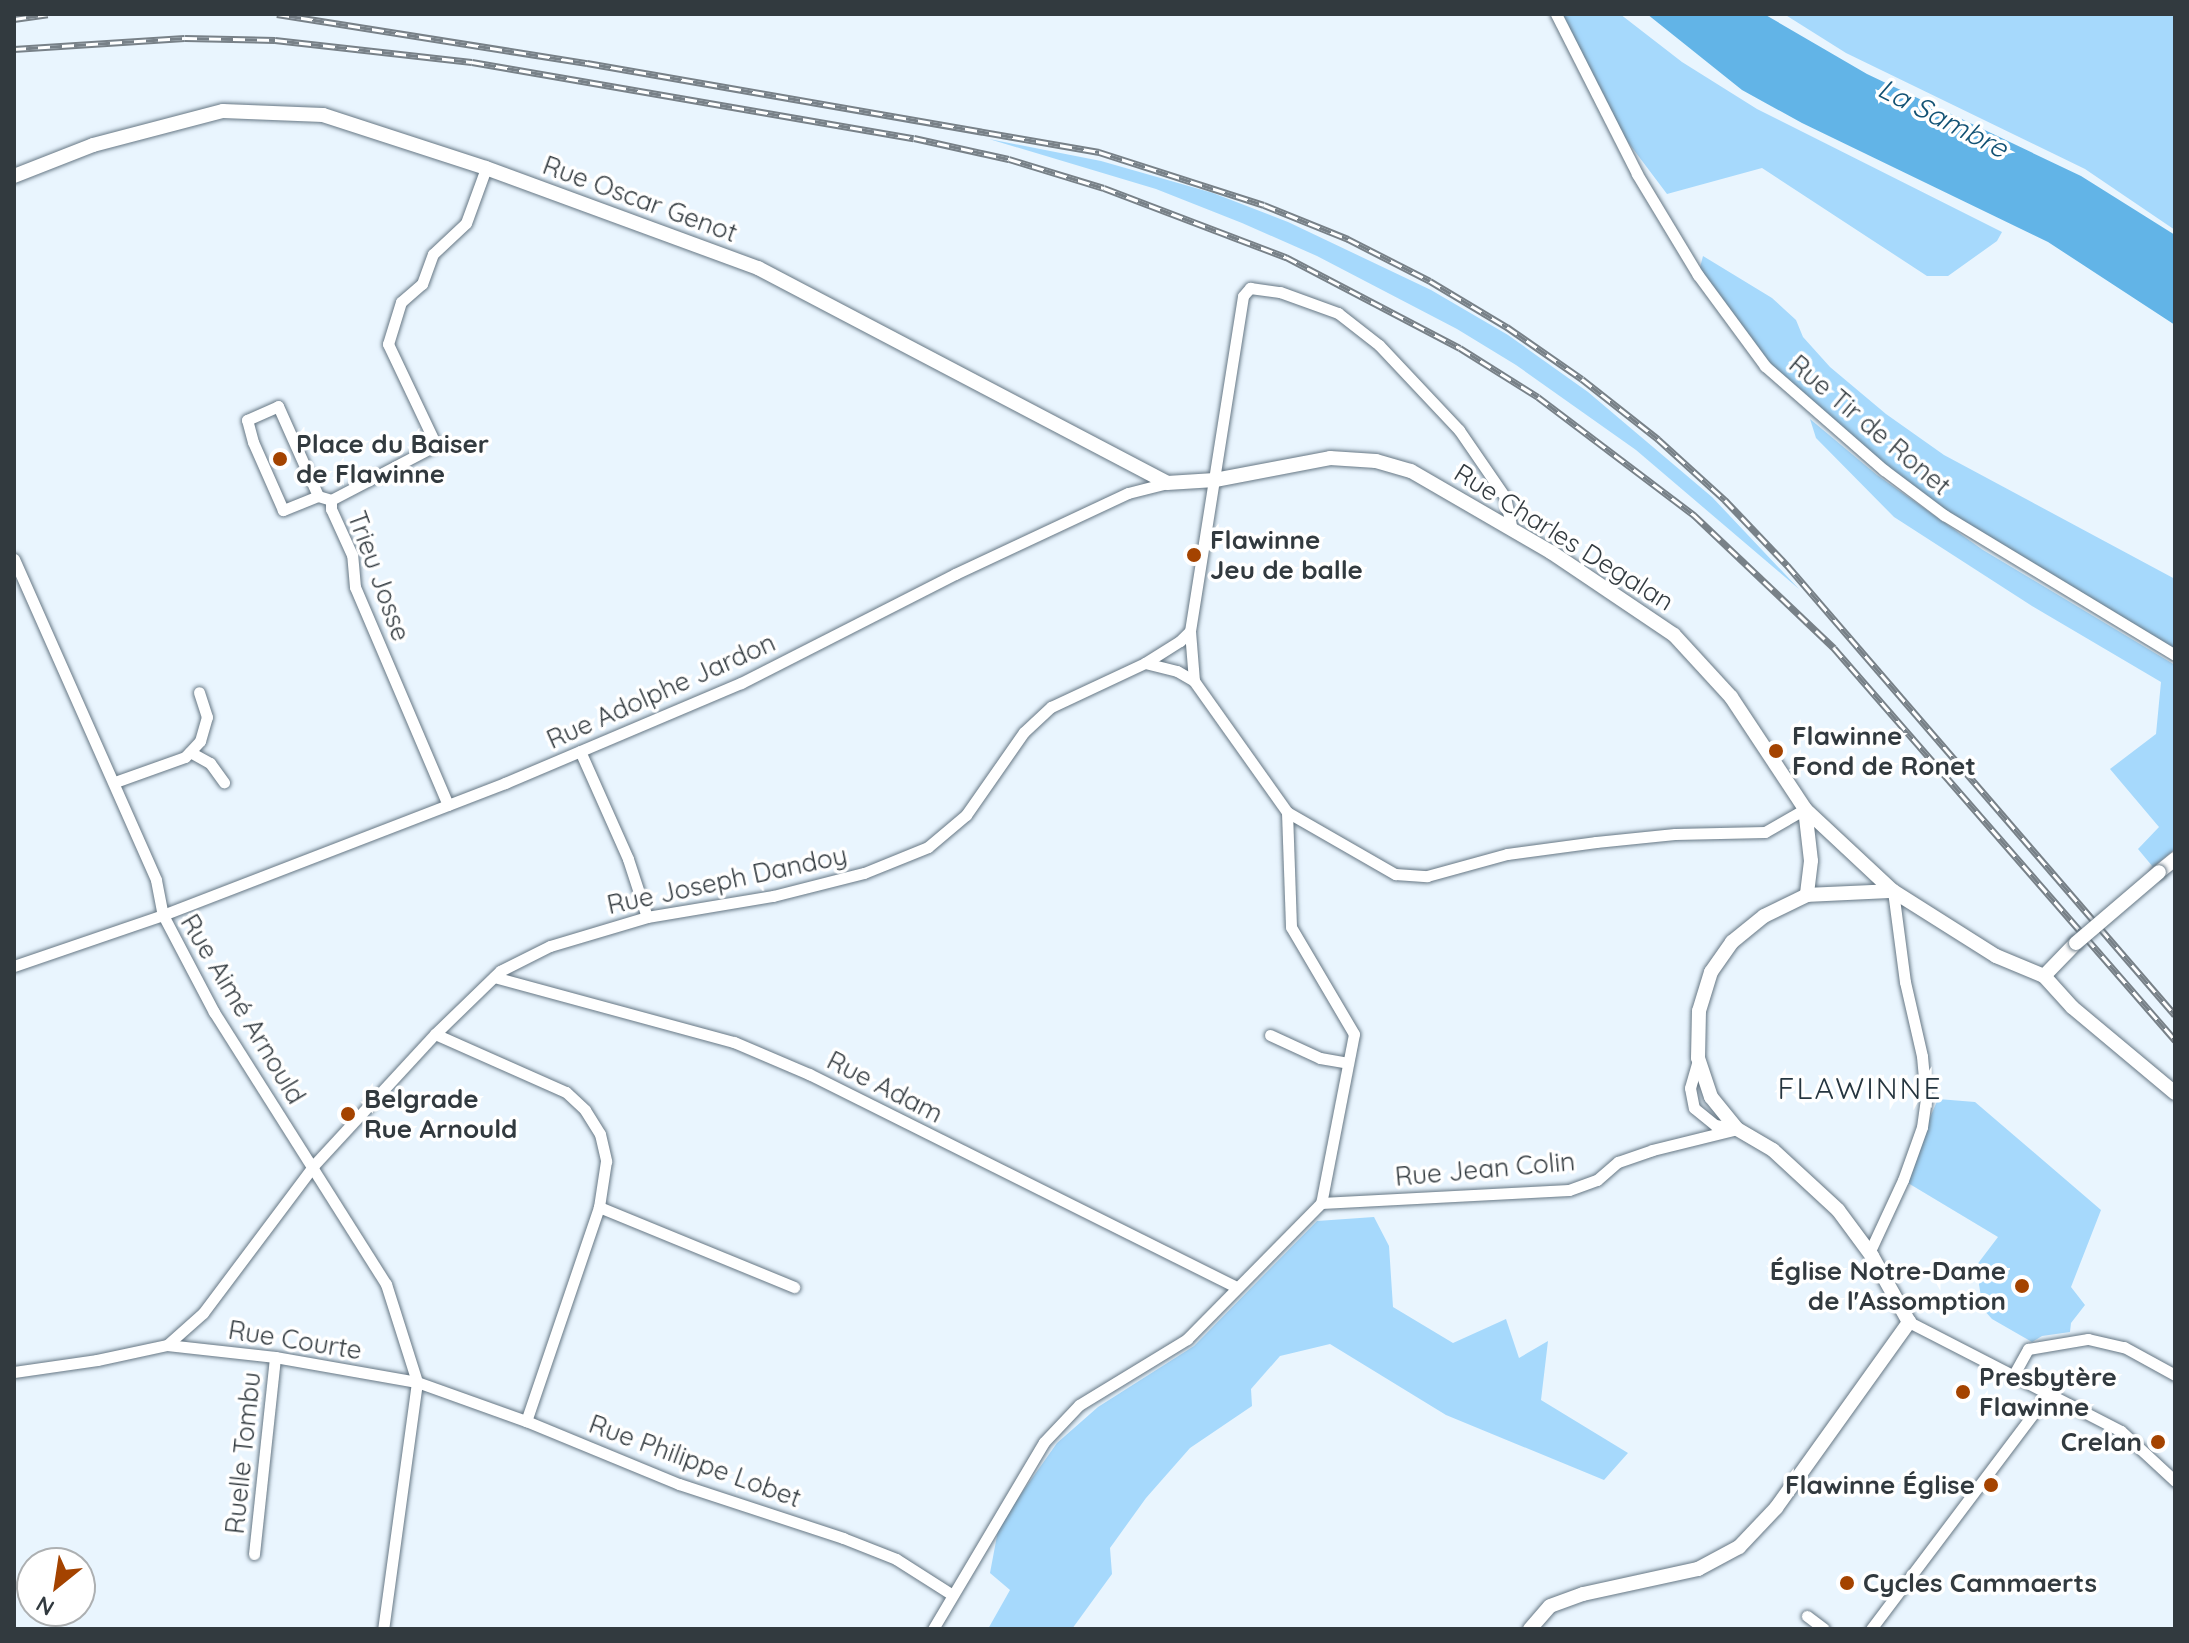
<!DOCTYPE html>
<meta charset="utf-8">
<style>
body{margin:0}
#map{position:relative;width:2189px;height:1643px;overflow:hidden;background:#e9f5fe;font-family:Quicksand,sans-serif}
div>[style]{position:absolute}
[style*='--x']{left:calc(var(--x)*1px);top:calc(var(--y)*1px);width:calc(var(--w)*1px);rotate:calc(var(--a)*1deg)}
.green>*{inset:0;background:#a6d9fc}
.water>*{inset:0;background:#62b4e7}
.roads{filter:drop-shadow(0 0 2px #667784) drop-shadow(0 0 2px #667784)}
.minor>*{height:11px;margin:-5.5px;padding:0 5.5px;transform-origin:5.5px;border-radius:5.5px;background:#fff}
.tertiary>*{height:14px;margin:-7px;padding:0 7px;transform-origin:7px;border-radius:7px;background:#fff}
.rail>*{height:7px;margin-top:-3.5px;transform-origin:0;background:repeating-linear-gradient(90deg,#fff 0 12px,#788188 0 24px);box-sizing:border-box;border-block:2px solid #788188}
.bridges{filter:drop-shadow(0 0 2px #667784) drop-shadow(0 0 2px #667784)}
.tertiary-bridge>*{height:14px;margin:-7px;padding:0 7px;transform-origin:7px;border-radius:7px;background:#fff}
.dots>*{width:22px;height:22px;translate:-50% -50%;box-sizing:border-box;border:4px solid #fff;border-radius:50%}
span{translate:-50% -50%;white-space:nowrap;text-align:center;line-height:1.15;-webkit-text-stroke:7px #fff;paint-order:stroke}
.street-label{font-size:26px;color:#323a3f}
.poi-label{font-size:26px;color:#323a3f;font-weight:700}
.left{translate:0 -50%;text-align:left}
.right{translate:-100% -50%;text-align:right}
.water-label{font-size:28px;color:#125274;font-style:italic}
.quarter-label{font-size:30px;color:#25353f;letter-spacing:2px}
.frame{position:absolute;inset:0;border:16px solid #323a3f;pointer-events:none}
.north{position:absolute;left:16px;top:1547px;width:80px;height:80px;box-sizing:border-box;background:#fff;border:2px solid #adb0b2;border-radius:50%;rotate:210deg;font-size:22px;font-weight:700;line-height:32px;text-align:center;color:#323a3f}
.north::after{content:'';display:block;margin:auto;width:28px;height:36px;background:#a44300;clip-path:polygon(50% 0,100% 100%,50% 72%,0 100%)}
</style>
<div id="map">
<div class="green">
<i style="clip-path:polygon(1556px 14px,1620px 14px,1682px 62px,1757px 109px,2002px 232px,1997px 241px,1948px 276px,1927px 276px,1762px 168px,1667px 194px,1600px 105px)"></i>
<i style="clip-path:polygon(1784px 14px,2175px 14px,2175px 230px,2085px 169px,1846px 53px)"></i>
<i style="clip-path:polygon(989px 139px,1101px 161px,1213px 193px,1288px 222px,1431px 290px,1508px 335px,1588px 392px,1712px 497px,1799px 589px,1636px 450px,1516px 365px,1457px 329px,1317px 256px,1242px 223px,1156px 189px)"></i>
<i style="clip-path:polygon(1703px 256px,1772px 298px,1796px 320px,1803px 337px,1830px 367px,1886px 414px,1944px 455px,2175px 579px,2175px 655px,1944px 515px,1765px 366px,1698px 275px)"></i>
<i style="clip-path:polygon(1810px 419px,1877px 475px,1983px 550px,2175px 665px,2175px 849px,2153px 867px,2138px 849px,2159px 827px,2110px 769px,2156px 734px,2161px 682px,2032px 606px,1894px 517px,1816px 438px)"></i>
<i style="clip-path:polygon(1938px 1099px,1975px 1102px,2101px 1210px,2071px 1287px,2085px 1305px,2071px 1323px,2070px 1332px,2042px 1336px,2032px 1342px,1992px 1319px,1983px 1309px,1976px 1266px,1998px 1237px,1903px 1180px)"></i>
<i style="clip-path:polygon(1374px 1217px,1389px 1246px,1393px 1307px,1453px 1343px,1506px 1319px,1519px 1358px,1548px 1341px,1541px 1400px,1628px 1453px,1604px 1480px,1446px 1415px,1330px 1344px,1280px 1356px,1251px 1389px,1252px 1406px,1190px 1448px,1146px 1498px,1110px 1548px,1112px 1574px,1072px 1629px,988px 1629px,1010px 1590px,990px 1573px,999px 1525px,1057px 1443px,1098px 1407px,1194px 1346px,1317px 1221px)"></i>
</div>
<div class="water">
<i style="clip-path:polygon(1647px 14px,1764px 14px,1867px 74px,2081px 176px,2175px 235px,2175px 325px,2048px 242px,1802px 123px,1742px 90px)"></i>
</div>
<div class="roads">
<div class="minor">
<i style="--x:1556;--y:14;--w:179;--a:63.1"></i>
<i style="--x:1637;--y:174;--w:118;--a:58.9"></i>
<i style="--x:1698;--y:275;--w:113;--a:53.6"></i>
<i style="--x:1765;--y:366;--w:158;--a:41.2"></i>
<i style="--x:1884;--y:470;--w:75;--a:36.9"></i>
<i style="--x:1944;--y:515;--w:270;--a:31.2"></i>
<i style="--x:318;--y:496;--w:38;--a:158"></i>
<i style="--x:283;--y:510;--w:74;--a:-113.8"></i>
<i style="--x:253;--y:442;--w:23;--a:-105"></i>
<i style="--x:247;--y:420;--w:34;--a:-24"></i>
<i style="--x:278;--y:406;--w:98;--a:66"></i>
<i style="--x:318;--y:496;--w:14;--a:17"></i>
<i style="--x:14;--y:559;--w:351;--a:66.1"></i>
<i style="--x:156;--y:880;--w:36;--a:79"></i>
<i style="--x:163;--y:915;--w:110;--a:62.3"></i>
<i style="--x:214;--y:1012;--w:322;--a:57.7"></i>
<i style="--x:386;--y:1284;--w:103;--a:72.4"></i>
<i style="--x:417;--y:1382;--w:249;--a:97.8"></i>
<i style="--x:1190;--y:631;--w:50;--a:85.4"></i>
<i style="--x:1145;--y:663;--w:33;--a:14"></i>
<i style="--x:1177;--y:671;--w:20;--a:30"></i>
<i style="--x:1194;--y:681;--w:161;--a:54.6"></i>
<i style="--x:1287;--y:812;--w:125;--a:29.9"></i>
<i style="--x:1395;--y:874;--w:32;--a:4"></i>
<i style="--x:1427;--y:876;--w:83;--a:-15.4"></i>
<i style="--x:1507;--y:854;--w:90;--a:-7.7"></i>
<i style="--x:1596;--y:842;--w:79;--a:-5.8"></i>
<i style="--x:1675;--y:834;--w:90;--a:-1.3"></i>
<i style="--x:1765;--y:832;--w:46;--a:-29.9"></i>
<i style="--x:580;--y:751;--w:118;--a:66"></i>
<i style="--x:628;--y:859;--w:61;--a:71.9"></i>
<i style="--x:190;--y:752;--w:23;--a:29"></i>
<i style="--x:210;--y:763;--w:24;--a:54"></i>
<i style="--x:115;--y:782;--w:74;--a:-19.7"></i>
<i style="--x:185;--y:757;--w:22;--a:-47"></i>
<i style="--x:200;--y:741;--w:25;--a:-74"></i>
<i style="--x:207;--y:717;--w:26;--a:-108"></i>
<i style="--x:448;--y:805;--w:237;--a:-113.1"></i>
<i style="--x:355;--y:587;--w:32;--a:-95"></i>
<i style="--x:352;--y:555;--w:51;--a:-114.5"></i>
<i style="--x:331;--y:509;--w:9;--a:-90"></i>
<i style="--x:331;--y:500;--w:119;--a:-27.6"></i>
<i style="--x:436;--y:445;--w:112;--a:-115.4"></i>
<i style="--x:388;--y:344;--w:44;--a:-72.8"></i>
<i style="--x:401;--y:302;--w:28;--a:-41"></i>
<i style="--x:422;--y:284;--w:32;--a:-70"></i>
<i style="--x:433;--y:254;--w:45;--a:-43.2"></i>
<i style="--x:466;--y:223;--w:59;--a:-70"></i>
<i style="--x:1287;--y:812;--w:115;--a:88"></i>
<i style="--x:1291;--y:927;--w:124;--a:59.5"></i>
<i style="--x:1354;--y:1034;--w:172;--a:101"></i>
<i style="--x:14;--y:966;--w:157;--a:-18.9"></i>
<i style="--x:163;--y:915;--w:367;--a:-21.1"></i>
<i style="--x:505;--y:783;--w:256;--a:-23"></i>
<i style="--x:741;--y:683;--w:240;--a:-27"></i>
<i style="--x:955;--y:574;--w:191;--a:-25.1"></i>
<i style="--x:1128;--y:493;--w:40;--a:-14.4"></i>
<i style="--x:494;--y:977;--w:249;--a:15.2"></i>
<i style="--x:734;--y:1042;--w:82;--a:23.1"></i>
<i style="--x:809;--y:1074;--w:477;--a:26.5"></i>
<i style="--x:435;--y:1034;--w:143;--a:23.9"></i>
<i style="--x:566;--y:1092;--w:26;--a:43"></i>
<i style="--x:585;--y:1110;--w:28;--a:58"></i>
<i style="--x:600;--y:1134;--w:28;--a:77"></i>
<i style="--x:606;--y:1161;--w:47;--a:98.7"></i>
<i style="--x:599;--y:1207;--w:226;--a:108.8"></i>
<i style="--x:1270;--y:1035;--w:55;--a:24.7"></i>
<i style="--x:1320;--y:1058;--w:27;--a:10"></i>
<i style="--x:1698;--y:1060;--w:29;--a:106"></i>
<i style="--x:1690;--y:1088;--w:20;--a:79"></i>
<i style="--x:1694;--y:1108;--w:27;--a:39"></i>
<i style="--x:1715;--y:1125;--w:18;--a:9"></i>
<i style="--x:1321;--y:1203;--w:248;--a:-3"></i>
<i style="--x:1569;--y:1190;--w:30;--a:-20"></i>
<i style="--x:1597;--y:1180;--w:28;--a:-41"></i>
<i style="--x:1618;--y:1162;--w:36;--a:-19"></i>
<i style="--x:1652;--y:1150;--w:88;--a:-13.9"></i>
<i style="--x:599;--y:1207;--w:211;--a:22.3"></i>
<i style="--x:1870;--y:1251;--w:78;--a:-65.1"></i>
<i style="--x:1903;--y:1180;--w:56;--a:-70.3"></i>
<i style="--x:1922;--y:1127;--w:27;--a:-82"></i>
<i style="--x:1926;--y:1100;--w:44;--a:-95.2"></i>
<i style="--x:1922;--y:1056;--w:76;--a:-102.9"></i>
<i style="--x:1905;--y:982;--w:92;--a:-97.5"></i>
<i style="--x:1909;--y:1322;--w:238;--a:27.2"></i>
<i style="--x:2121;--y:1431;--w:74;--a:42.8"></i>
<i style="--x:167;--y:1345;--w:109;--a:6.3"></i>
<i style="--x:275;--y:1357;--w:144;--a:10"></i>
<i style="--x:417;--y:1382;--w:116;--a:19.7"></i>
<i style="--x:526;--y:1421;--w:165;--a:22.4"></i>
<i style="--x:679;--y:1484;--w:173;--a:18.2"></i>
<i style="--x:843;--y:1538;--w:57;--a:21.6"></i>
<i style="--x:896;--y:1559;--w:65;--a:32.5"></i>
<i style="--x:14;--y:1372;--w:84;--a:-8.2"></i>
<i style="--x:97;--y:1360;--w:72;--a:-12.1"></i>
<i style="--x:167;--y:1345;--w:48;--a:-41.6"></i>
<i style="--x:203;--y:1313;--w:185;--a:-53.1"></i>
<i style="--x:314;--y:1165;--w:178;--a:-47.3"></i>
<i style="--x:435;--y:1034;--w:91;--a:-44.1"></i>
<i style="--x:500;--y:971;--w:56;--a:-26.6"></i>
<i style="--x:550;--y:946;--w:101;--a:-16.6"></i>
<i style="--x:647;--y:917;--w:128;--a:-9.5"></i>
<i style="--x:773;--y:896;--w:94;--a:-14.2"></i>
<i style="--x:864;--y:873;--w:69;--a:-22.1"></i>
<i style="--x:928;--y:847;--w:50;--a:-40.1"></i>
<i style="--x:966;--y:815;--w:101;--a:-55.1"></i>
<i style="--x:1024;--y:732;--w:37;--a:-43"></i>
<i style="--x:1051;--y:707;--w:104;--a:-25.1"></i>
<i style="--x:1145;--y:663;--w:41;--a:-32.2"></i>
<i style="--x:1180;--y:641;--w:14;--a:-45"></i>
<i style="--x:1190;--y:631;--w:339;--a:-81"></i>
<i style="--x:1243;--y:296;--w:11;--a:-49"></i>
<i style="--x:1250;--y:288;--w:30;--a:8"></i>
<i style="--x:1280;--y:292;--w:62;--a:19.9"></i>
<i style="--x:1338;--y:313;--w:52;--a:38"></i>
<i style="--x:1379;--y:345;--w:117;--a:46.7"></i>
<i style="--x:1459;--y:430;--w:81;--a:55.5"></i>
<i style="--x:1505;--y:497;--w:33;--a:78"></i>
<i style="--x:2013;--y:1376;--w:31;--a:-61"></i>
<i style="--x:2028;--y:1349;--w:61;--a:-9.5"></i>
<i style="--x:2088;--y:1339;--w:37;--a:13"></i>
<i style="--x:2124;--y:1347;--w:58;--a:28.8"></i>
<i style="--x:254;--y:1554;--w:198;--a:-83.9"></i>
<i style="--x:1807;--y:1616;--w:21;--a:37"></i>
<i style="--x:933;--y:1629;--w:217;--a:-59.3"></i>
<i style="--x:1044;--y:1442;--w:51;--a:-46.6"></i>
<i style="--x:1079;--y:1405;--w:127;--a:-31.4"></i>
<i style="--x:1187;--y:1339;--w:191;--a:-45.4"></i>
<i style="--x:1871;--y:1629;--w:294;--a:-53"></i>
</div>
<div class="tertiary">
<i style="--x:14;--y:176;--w:85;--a:-21.4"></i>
<i style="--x:93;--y:145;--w:134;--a:-14.7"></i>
<i style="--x:223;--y:111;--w:100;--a:2.3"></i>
<i style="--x:323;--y:115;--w:171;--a:18"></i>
<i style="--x:486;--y:168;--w:290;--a:20.2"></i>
<i style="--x:758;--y:268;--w:462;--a:27.7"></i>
<i style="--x:1167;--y:483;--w:48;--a:-3.6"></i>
<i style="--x:1215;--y:480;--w:117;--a:-10.8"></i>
<i style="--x:1330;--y:458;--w:46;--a:3.7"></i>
<i style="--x:1376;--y:461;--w:36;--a:16"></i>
<i style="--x:1411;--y:471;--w:162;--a:30.1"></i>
<i style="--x:1551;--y:552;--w:148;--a:34"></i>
<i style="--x:1674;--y:635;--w:84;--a:47.4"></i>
<i style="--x:1731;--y:697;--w:134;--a:56.5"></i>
<i style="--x:1805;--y:809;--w:120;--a:43"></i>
<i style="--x:1893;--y:891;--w:122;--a:32.3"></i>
<i style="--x:1996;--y:956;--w:52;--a:22.6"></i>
<i style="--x:2044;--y:976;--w:42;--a:47.9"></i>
<i style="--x:2072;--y:1007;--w:134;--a:39.9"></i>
<i style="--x:1805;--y:809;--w:52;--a:83.4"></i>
<i style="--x:1811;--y:861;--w:34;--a:97"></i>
<i style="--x:2159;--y:872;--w:21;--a:-39"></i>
<i style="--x:2044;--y:976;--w:46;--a:-45.9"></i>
<i style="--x:1530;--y:1629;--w:30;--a:-49"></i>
<i style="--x:1550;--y:1606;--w:35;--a:-20"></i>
<i style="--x:1583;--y:1594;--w:118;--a:-12.3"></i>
<i style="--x:1698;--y:1569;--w:47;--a:-28.2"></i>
<i style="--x:1739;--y:1547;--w:54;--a:-46.5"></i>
<i style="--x:1776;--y:1508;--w:229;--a:-54.4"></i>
<i style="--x:1909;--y:1322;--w:76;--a:-119.3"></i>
<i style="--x:1872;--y:1256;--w:57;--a:-126.5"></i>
<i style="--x:1838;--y:1210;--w:88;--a:-137.3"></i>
<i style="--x:1773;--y:1150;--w:42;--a:-149.7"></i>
<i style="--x:1737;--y:1129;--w:41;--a:-129.1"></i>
<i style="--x:1711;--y:1097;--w:41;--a:-108.4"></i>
<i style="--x:1698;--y:1058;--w:47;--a:-88.8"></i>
<i style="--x:1699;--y:1011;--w:41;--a:-72.9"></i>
<i style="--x:1711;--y:972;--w:37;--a:-55"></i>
<i style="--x:1732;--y:942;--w:41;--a:-39.1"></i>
<i style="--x:1764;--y:916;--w:48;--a:-26"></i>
<i style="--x:1807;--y:895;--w:86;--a:-2.7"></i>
</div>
</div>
<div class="rail">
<i style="--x:277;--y:14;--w:314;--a:9"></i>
<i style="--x:587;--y:63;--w:520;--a:9.86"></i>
<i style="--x:1099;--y:152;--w:173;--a:17.8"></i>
<i style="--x:1264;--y:205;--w:91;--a:22"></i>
<i style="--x:1348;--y:239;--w:92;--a:27.1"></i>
<i style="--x:1430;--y:281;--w:90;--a:30.9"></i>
<i style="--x:1507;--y:327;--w:91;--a:34.7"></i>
<i style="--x:1582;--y:379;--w:97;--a:38.3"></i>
<i style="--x:1658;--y:439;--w:91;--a:42.3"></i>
<i style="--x:1725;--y:500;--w:90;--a:46.4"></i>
<i style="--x:1787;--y:565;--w:594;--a:49.23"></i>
<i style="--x:14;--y:19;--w:34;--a:-8"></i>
<i style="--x:14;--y:49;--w:171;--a:-3.7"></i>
<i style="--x:185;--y:38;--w:90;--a:1.3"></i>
<i style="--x:275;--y:40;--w:198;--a:6.4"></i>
<i style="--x:472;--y:62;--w:448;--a:9.8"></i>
<i style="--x:914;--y:138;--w:97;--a:12.5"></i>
<i style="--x:1009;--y:159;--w:99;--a:17"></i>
<i style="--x:1104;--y:188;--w:195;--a:20.8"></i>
<i style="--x:1286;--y:257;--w:196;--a:27.6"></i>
<i style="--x:1460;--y:348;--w:92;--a:32.1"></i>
<i style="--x:1538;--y:397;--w:196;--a:37.1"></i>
<i style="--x:1694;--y:515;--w:193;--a:43.5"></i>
<i style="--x:1834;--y:648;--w:520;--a:48.98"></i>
</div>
<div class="bridges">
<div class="tertiary-bridge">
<i style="--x:2076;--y:943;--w:109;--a:-40.5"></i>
</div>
</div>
<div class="dots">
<i style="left:280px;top:459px;background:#a44300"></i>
<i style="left:1194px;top:555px;background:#a44300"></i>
<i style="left:1776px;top:751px;background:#a44300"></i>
<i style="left:348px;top:1114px;background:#a44300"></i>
<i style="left:2022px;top:1286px;background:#a44300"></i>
<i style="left:1963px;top:1392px;background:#a44300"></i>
<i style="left:2158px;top:1442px;background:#a44300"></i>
<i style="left:1991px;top:1485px;background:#a44300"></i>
<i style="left:1847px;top:1583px;background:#a44300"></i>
</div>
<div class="street-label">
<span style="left:640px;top:199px;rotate:20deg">Rue Oscar Genot</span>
<span style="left:1870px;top:425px;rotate:40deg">Rue Tir de Ronet</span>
<span style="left:1564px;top:537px;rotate:32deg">Rue Charles Degalan</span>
<span style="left:379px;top:576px;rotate:70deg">Trieu Josse</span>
<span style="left:661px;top:691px;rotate:-24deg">Rue Adolphe Jardon</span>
<span style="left:727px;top:880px;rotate:-12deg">Rue Joseph Dandoy</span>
<span style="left:243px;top:1009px;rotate:59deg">Rue Aimé Arnould</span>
<span style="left:885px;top:1087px;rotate:27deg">Rue Adam</span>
<span style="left:1485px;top:1169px;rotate:-5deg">Rue Jean Colin</span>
<span style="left:295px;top:1340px;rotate:9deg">Rue Courte</span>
<span style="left:243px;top:1453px;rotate:-84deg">Ruelle Tombu</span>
<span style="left:695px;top:1461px;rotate:20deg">Rue Philippe Lobet</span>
</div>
<div class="poi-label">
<span class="left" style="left:296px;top:459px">Place du Baiser<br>de Flawinne</span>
<span class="left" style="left:1210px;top:555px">Flawinne<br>Jeu de balle</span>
<span class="left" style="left:1792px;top:751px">Flawinne<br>Fond de Ronet</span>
<span class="left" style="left:364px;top:1114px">Belgrade<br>Rue Arnould</span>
<span class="right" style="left:2006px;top:1286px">Église Notre-Dame<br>de l'Assomption</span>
<span class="left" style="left:1979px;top:1392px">Presbytère<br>Flawinne</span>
<span class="right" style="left:2142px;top:1442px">Crelan</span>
<span class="right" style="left:1975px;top:1485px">Flawinne Église</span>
<span class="left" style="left:1863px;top:1583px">Cycles Cammaerts</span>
</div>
<div class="water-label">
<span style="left:1943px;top:118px;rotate:27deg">La Sambre</span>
</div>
<div class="quarter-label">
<span style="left:1860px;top:1088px">FLAWINNE</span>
</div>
<div class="frame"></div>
<div class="north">N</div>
</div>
